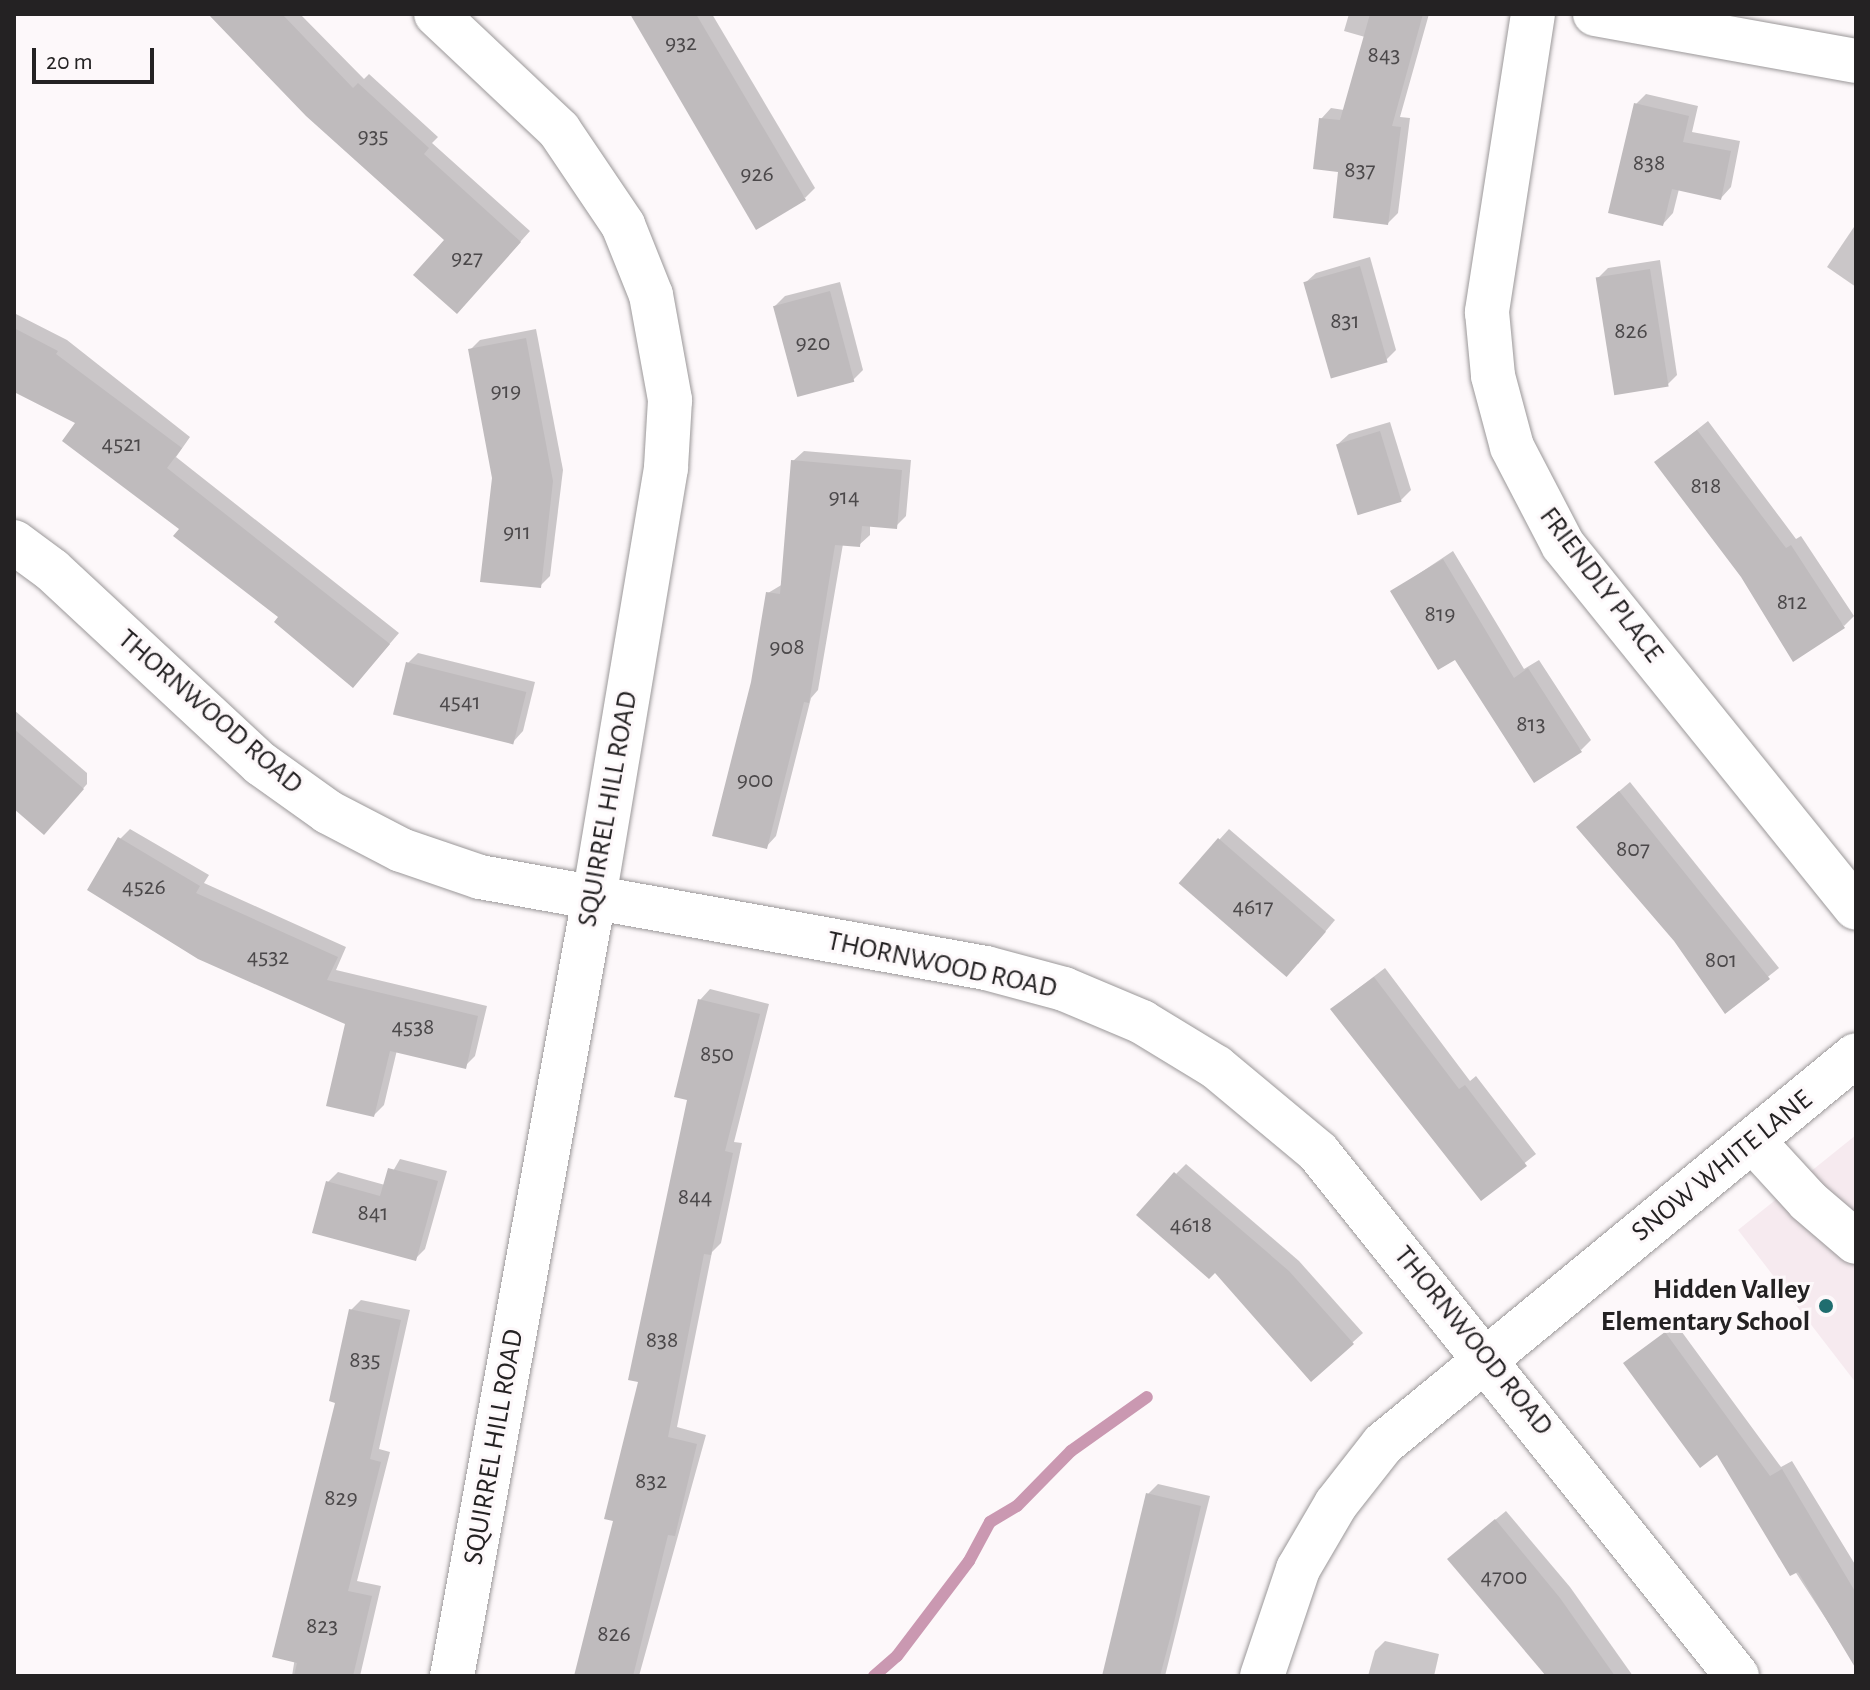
<!DOCTYPE html>
<style>
body{margin:0}
#map{position:relative;width:1870px;height:1690px;overflow:hidden;background:#fdf8fa;font-family:"Alegreya Sans",sans-serif}
div>[style]{position:absolute}
[style*='--x']{left:calc(var(--x)*1px);top:calc(var(--y)*1px);width:calc(var(--w)*1px);rotate:calc(var(--a)*1deg)}
.built>*{inset:0;background:#f6eaef}
.shadow>*{inset:0;background:#0003}
.stream>*{height:12px;margin:-6px;padding:0 6px;transform-origin:6px;border-radius:6px;background:#ca98b1}
.building>*{inset:0;background:#bfbbbd;transform-origin:0 0}
.roads{filter:drop-shadow(0 0 2px #9b9899) drop-shadow(0 0 2px #9b9899)}
.minor>*{height:44px;margin:-22px;padding:0 22px;transform-origin:22px;border-radius:22px;background:#fff}
.dots>*{width:22px;height:22px;translate:-50% -50%;box-sizing:border-box;border:4px solid #fdf8fa;border-radius:50%}
span{translate:-50% -50%;white-space:nowrap;text-align:center;line-height:1.15;-webkit-text-stroke:6px #fdf8fa;paint-order:stroke}
.number-label{font-size:24px;color:#4b484a}
.number-label span{-webkit-text-stroke-width:0}
.street-label{font-size:28px;color:#242223}
.poi-label{font-size:28px;color:#242223;font-weight:700}
.right{translate:-100% -50%;text-align:right}
.frame{position:absolute;inset:0;border:16px solid #242223;pointer-events:none}
.scale{position:absolute;left:32px;top:48px;width:122px;height:36px;box-sizing:border-box;border:4px solid #242223;border-top:0;padding-left:10px;font-size:24px;line-height:28px;white-space:nowrap;color:#242223;-webkit-text-stroke:6px #fdf8fa;paint-order:stroke}
</style>
<div id="map">
<div class="built">
<i style="clip-path:polygon(1856px 1135px,1856px 1383px,1738px 1230px)"></i>
</div>
<div class="shadow">
<i style="clip-path:polygon(211px 14px,300px 14px,364px 79px,369px 74px,438px 137px,432px 143px,530px 231px,467px 301px,447px 240px)"></i>
<i style="clip-path:polygon(636px 14px,712px 14px,815px 188px,805px 198px)"></i>
<i style="clip-path:polygon(1349px 14px,1429px 14px,1400px 117px,1410px 118px,1398px 213px,1388px 223px,1340px 170px,1321px 119px,1331px 108px,1344px 110px,1365px 37px,1344px 31px)"></i>
<i style="clip-path:polygon(1646px 94px,1698px 106px,1692px 132px,1740px 141px,1731px 187px,1721px 198px,1679px 189px,1673px 213px,1663px 224px,1636px 104px)"></i>
<i style="clip-path:polygon(1856px 224px,1856px 287px,1827px 267px)"></i>
<i style="clip-path:polygon(1370px 257px,1396px 350px,1386px 360px,1305px 283px,1316px 273px)"></i>
<i style="clip-path:polygon(1660px 260px,1677px 375px,1667px 385px,1598px 278px,1608px 268px)"></i>
<i style="clip-path:polygon(840px 282px,863px 370px,853px 380px,775px 306px,785px 296px)"></i>
<i style="clip-path:polygon(14px 313px,67px 340px,190px 437px,176px 457px,399px 633px,363px 675px,281px 617px,182px 528px,78px 423px,14px 390px)"></i>
<i style="clip-path:polygon(536px 329px,563px 470px,550px 576px,540px 586px,494px 478px,470px 350px,480px 340px)"></i>
<i style="clip-path:polygon(1708px 421px,1796px 539px,1801px 536px,1854px 616px,1844px 626px,1656px 462px)"></i>
<i style="clip-path:polygon(1390px 422px,1411px 490px,1401px 500px,1338px 444px,1349px 434px)"></i>
<i style="clip-path:polygon(804px 451px,911px 460px,906px 516px,896px 526px,870px 524px,870px 535px,859px 545px,843px 544px,818px 690px,811px 698px,776px 836px,766px 847px,753px 683px,768px 593px,783px 584px,793px 461px)"></i>
<i style="clip-path:polygon(1453px 551px,1524px 669px,1539px 660px,1591px 740px,1581px 750px,1456px 657px,1393px 591px)"></i>
<i style="clip-path:polygon(418px 653px,535px 682px,523px 731px,513px 742px,408px 663px)"></i>
<i style="clip-path:polygon(14px 710px,87px 773px,87px 784px,54px 822px,14px 807px)"></i>
<i style="clip-path:polygon(1630px 782px,1779px 968px,1725px 1011px,1589px 817px)"></i>
<i style="clip-path:polygon(130px 829px,209px 875px,204px 883px,346px 947px,336px 970px,487px 1006px,475px 1056px,465px 1066px,397px 1050px,384px 1105px,374px 1115px,348px 1023px,120px 839px)"></i>
<i style="clip-path:polygon(1229px 829px,1335px 920px,1298px 964px,1219px 840px)"></i>
<i style="clip-path:polygon(1385px 968px,1470px 1081px,1476px 1076px,1536px 1154px,1481px 1198px,1343px 1000px)"></i>
<i style="clip-path:polygon(710px 989px,769px 1004px,734px 1142px,742px 1143px,721px 1243px,712px 1252px,677px 1427px,706px 1435px,639px 1676px,578px 1676px,615px 1520px,641px 1381px,689px 1098px,700px 1000px)"></i>
<i style="clip-path:polygon(400px 1159px,447px 1171px,425px 1249px,415px 1259px,328px 1182px,338px 1172px,385px 1185px)"></i>
<i style="clip-path:polygon(1186px 1164px,1299px 1261px,1363px 1333px,1312px 1379px,1176px 1174px)"></i>
<i style="clip-path:polygon(361px 1300px,410px 1310px,379px 1449px,390px 1452px,357px 1581px,381px 1586px,360px 1676px,292px 1676px,351px 1310px)"></i>
<i style="clip-path:polygon(1676px 1324px,1781px 1467px,1792px 1461px,1856px 1566px,1856px 1665px,1718px 1453px,1626px 1363px)"></i>
<i style="clip-path:polygon(1158px 1484px,1210px 1496px,1165px 1676px,1103px 1676px,1148px 1494px)"></i>
<i style="clip-path:polygon(1506px 1511px,1570px 1587px,1633px 1676px,1546px 1676px,1460px 1549px)"></i>
<i style="clip-path:polygon(1385px 1641px,1439px 1654px,1434px 1676px,1368px 1676px,1375px 1651px)"></i>
</div>
<div class="stream">
<i style="--x:874;--y:1676;--w:30;--a:-41"></i>
<i style="--x:897;--y:1656;--w:119;--a:-52.8"></i>
<i style="--x:969;--y:1561;--w:44;--a:-61.7"></i>
<i style="--x:990;--y:1522;--w:31;--a:-31"></i>
<i style="--x:1017;--y:1506;--w:77;--a:-45.5"></i>
<i style="--x:1071;--y:1451;--w:93;--a:-35.4"></i>
</div>
<div class="building">
<i style="clip-path:polygon(208px 14px,282px 14px,353px 88px,358px 83px,429px 148px,424px 154px,521px 242px,457px 314px,413px 275px,444px 240px,306px 116px)"></i>
<i style="clip-path:polygon(630px 14px,696px 14px,806px 200px,756px 230px)"></i>
<i style="clip-path:polygon(1370px 14px,1423px 14px,1392px 126px,1401px 127px,1388px 225px,1333px 218px,1338px 172px,1313px 169px,1319px 118px,1340px 120px)"></i>
<i style="clip-path:polygon(1634px 103px,1689px 116px,1683px 142px,1731px 151px,1721px 200px,1672px 189px,1663px 226px,1608px 213px)"></i>
<i style="left:1360px;top:266px;width:100px;height:59px;rotate:74deg"></i>
<i style="left:1650px;top:269px;width:119px;height:55px;rotate:81deg"></i>
<i style="left:830px;top:291px;width:94px;height:59px;rotate:75deg"></i>
<i style="clip-path:polygon(14px 328px,58px 351px,56px 354px,182px 448px,167px 468px,390px 644px,353px 688px,274px 622px,278px 617px,173px 536px,179px 529px,62px 441px,75px 423px,14px 392px)"></i>
<i style="clip-path:polygon(526px 338px,553px 481px,541px 588px,480px 582px,492px 478px,468px 349px)"></i>
<i style="clip-path:polygon(1697px 430px,1786px 548px,1791px 545px,1845px 628px,1793px 662px,1741px 577px,1654px 462px)"></i>
<i style="left:1380px;top:431px;width:74px;height:46px;rotate:73deg"></i>
<i style="clip-path:polygon(791px 460px,902px 470px,897px 529px,862px 526px,860px 547px,835px 545px,809px 703px,804px 702px,767px 849px,712px 836px,751px 682px,766px 592px,780px 594px)"></i>
<i style="clip-path:polygon(1443px 559px,1514px 678px,1528px 668px,1582px 752px,1534px 783px,1455px 660px,1438px 670px,1390px 591px)"></i>
<i style="left:406px;top:662px;width:124px;height:54px;rotate:14deg"></i>
<i style="clip-path:polygon(14px 729px,84px 789px,44px 835px,14px 809px)"></i>
<i style="clip-path:polygon(1619px 791px,1770px 979px,1725px 1014px,1674px 941px,1576px 827px)"></i>
<i style="clip-path:polygon(118px 837px,200px 886px,196px 893px,338px 957px,327px 980px,478px 1016px,466px 1069px,390px 1051px,374px 1117px,326px 1106px,345px 1024px,198px 959px,87px 890px)"></i>
<i style="left:1218px;top:838px;width:143px;height:60px;rotate:41deg"></i>
<i style="clip-path:polygon(1374px 977px,1459px 1089px,1465px 1085px,1527px 1166px,1481px 1201px,1330px 1009px)"></i>
<i style="clip-path:polygon(698px 999px,760px 1014px,725px 1151px,733px 1153px,711px 1255px,704px 1254px,668px 1437px,697px 1444px,675px 1536px,668px 1535px,633px 1676px,574px 1676px,613px 1521px,604px 1519px,638px 1382px,628px 1380px,687px 1100px,674px 1097px)"></i>
<i style="clip-path:polygon(388px 1168px,438px 1181px,416px 1261px,312px 1233px,326px 1181px,380px 1196px)"></i>
<i style="clip-path:polygon(1174px 1172px,1289px 1271px,1354px 1344px,1311px 1382px,1215px 1273px,1209px 1279px,1136px 1215px)"></i>
<i style="clip-path:polygon(349px 1309px,401px 1320px,370px 1459px,381px 1462px,348px 1591px,372px 1596px,353px 1676px,294px 1676px,297px 1663px,272px 1657px,335px 1403px,329px 1401px)"></i>
<i style="clip-path:polygon(1665px 1332px,1770px 1476px,1782px 1469px,1856px 1593px,1856px 1669px,1798px 1572px,1790px 1576px,1717px 1455px,1700px 1468px,1623px 1363px)"></i>
<i style="clip-path:polygon(1146px 1493px,1201px 1506px,1172px 1631px,1160px 1676px,1102px 1676px)"></i>
<i style="clip-path:polygon(1495px 1519px,1560px 1598px,1615px 1676px,1546px 1676px,1447px 1559px)"></i>
</div>
<div class="roads">
<div class="minor">
<i style="--x:436;--y:14;--w:169;--a:43.3"></i>
<i style="--x:559;--y:130;--w:115;--a:56"></i>
<i style="--x:623;--y:225;--w:75;--a:68.2"></i>
<i style="--x:651;--y:295;--w:107;--a:79.7"></i>
<i style="--x:670;--y:400;--w:68;--a:93.4"></i>
<i style="--x:666;--y:468;--w:436;--a:99.5"></i>
<i style="--x:594;--y:898;--w:791;--a:100.34"></i>
<i style="--x:1533;--y:14;--w:302;--a:98.8"></i>
<i style="--x:1487;--y:312;--w:64;--a:84.6"></i>
<i style="--x:1493;--y:376;--w:73;--a:75"></i>
<i style="--x:1512;--y:447;--w:110;--a:62.5"></i>
<i style="--x:1563;--y:545;--w:466;--a:51.1"></i>
<i style="--x:1595;--y:14;--w:265;--a:10.2"></i>
<i style="--x:14;--y:542;--w:47;--a:36.4"></i>
<i style="--x:52;--y:570;--w:285;--a:42.9"></i>
<i style="--x:261;--y:764;--w:82;--a:35.6"></i>
<i style="--x:328;--y:812;--w:82;--a:27.5"></i>
<i style="--x:401;--y:850;--w:83;--a:18.9"></i>
<i style="--x:480;--y:877;--w:514;--a:10.2"></i>
<i style="--x:986;--y:968;--w:81;--a:15.1"></i>
<i style="--x:1064;--y:989;--w:85;--a:22.9"></i>
<i style="--x:1142;--y:1022;--w:87;--a:31.3"></i>
<i style="--x:1216;--y:1067;--w:133;--a:39.8"></i>
<i style="--x:1318;--y:1152;--w:671;--a:51.35"></i>
<i style="--x:1754;--y:1142;--w:80;--a:47.5"></i>
<i style="--x:1808;--y:1201;--w:63;--a:40.5"></i>
<i style="--x:1262;--y:1676;--w:113;--a:-71.4"></i>
<i style="--x:1298;--y:1569;--w:75;--a:-59.7"></i>
<i style="--x:1336;--y:1504;--w:76;--a:-51.9"></i>
<i style="--x:1383;--y:1444;--w:612;--a:-39.43"></i>
</div>
</div>
<div class="dots">
<i style="left:1826px;top:1306px;background:#206d6f"></i>
</div>
<div class="number-label">
<span style="left:681px;top:44px">932</span>
<span style="left:1384px;top:56px">843</span>
<span style="left:373px;top:137px">935</span>
<span style="left:1649px;top:164px">838</span>
<span style="left:1360px;top:171px">837</span>
<span style="left:757px;top:175px">926</span>
<span style="left:467px;top:259px">927</span>
<span style="left:1345px;top:322px">831</span>
<span style="left:1631px;top:332px">826</span>
<span style="left:813px;top:344px">920</span>
<span style="left:506px;top:392px">919</span>
<span style="left:122px;top:445px">4521</span>
<span style="left:1706px;top:487px">818</span>
<span style="left:844px;top:498px">914</span>
<span style="left:517px;top:533px">911</span>
<span style="left:1792px;top:603px">812</span>
<span style="left:1440px;top:615px">819</span>
<span style="left:787px;top:648px">908</span>
<span style="left:460px;top:703px">4541</span>
<span style="left:1531px;top:725px">813</span>
<span style="left:755px;top:781px">900</span>
<span style="left:1633px;top:850px">807</span>
<span style="left:144px;top:888px">4526</span>
<span style="left:1253px;top:908px">4617</span>
<span style="left:268px;top:958px">4532</span>
<span style="left:1721px;top:961px">801</span>
<span style="left:413px;top:1028px">4538</span>
<span style="left:717px;top:1055px">850</span>
<span style="left:695px;top:1198px">844</span>
<span style="left:373px;top:1214px">841</span>
<span style="left:1191px;top:1226px">4618</span>
<span style="left:662px;top:1341px">838</span>
<span style="left:365px;top:1361px">835</span>
<span style="left:651px;top:1482px">832</span>
<span style="left:341px;top:1499px">829</span>
<span style="left:1504px;top:1578px">4700</span>
<span style="left:322px;top:1627px">823</span>
<span style="left:614px;top:1635px">826</span>
</div>
<div class="street-label">
<span style="left:1601px;top:585px;rotate:53deg">FRIENDLY PLACE</span>
<span style="left:210px;top:712px;rotate:41deg">THORNWOOD ROAD</span>
<span style="left:608px;top:809px;rotate:-80deg">SQUIRREL HILL ROAD</span>
<span style="left:942px;top:965px;rotate:12deg">THORNWOOD ROAD</span>
<span style="left:1722px;top:1166px;rotate:-39deg">SNOW WHITE LANE</span>
<span style="left:1473px;top:1341px;rotate:51deg">THORNWOOD ROAD</span>
<span style="left:494px;top:1447px;rotate:-80deg">SQUIRREL HILL ROAD</span>
</div>
<div class="poi-label">
<span class="right" style="left:1810px;top:1306px">Hidden Valley<br>Elementary School</span>
</div>
<div class="frame"></div>
<div class="scale">20 m</div>
</div>
